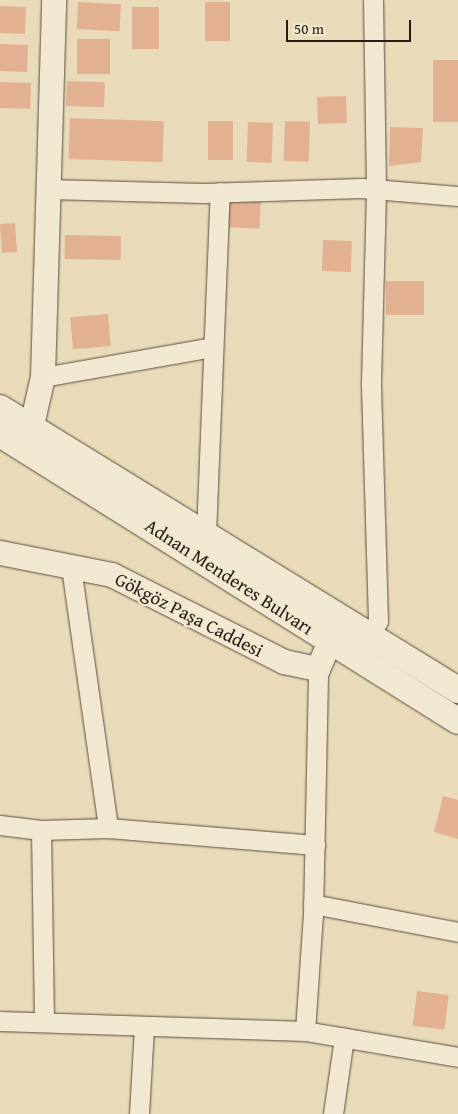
<!DOCTYPE html>
<meta charset="utf-8">
<style>
body{margin:0}
#map{position:relative;width:458px;height:1114px;overflow:hidden;background:#e9dbb9;font-family:"Gentium Book Plus",serif}
div>[style]{position:absolute}
[style*='--x']{left:calc(var(--x)*1px);top:calc(var(--y)*1px);width:calc(var(--w)*1px);rotate:calc(var(--a)*1deg)}
.building>*{inset:0;background:#e2b191;transform-origin:0 0}
.roads{filter:drop-shadow(0 0 1px #5a4c3d) drop-shadow(0 0 1px #5a4c3d)}
.minor>*{height:19px;margin:-9.5px;padding:0 9.5px;transform-origin:9.5px;border-radius:9.5px;background:#f1e8d2}
.tertiary>*{height:24px;margin:-12px;padding:0 12px;transform-origin:12px;border-radius:12px;background:#f1e8d2}
.secondary>*{height:26px;margin:-13px;padding:0 13px;transform-origin:13px;border-radius:13px;background:#f1e8d2}
span{translate:-50% -50%;white-space:nowrap;text-align:center;line-height:1.15;-webkit-text-stroke:4.5px #f1e8d2;paint-order:stroke}
.street-label{font-size:19px;color:#2a1c14}
.scale{position:absolute;left:286px;top:20px;width:125px;height:22px;box-sizing:border-box;border:2px solid #2a1c14;border-top:0;padding-left:6px;font-size:15px;line-height:18px;white-space:nowrap;color:#2a1c14;-webkit-text-stroke:4px #f1e8d2;paint-order:stroke}
</style>
<div id="map">
<div class="building">
<i style="left:78px;top:2px;width:43px;height:27px;rotate:3deg"></i>
<i style="left:205px;top:2px;width:25px;height:39px"></i>
<i style="left:0;top:6px;width:26px;height:27px;rotate:2deg"></i>
<i style="left:132px;top:7px;width:27px;height:42px"></i>
<i style="left:77px;top:39px;width:33px;height:35px"></i>
<i style="left:0;top:44px;width:28px;height:27px;rotate:2deg"></i>
<i style="left:433px;top:60px;width:25px;height:62px"></i>
<i style="left:67px;top:81px;width:38px;height:25px;rotate:2deg"></i>
<i style="left:0;top:82px;width:31px;height:26px;rotate:2deg"></i>
<i style="left:346px;top:96px;width:27px;height:29px;rotate:88deg"></i>
<i style="left:70px;top:118px;width:94px;height:41px;rotate:2deg"></i>
<i style="left:208px;top:121px;width:25px;height:39px"></i>
<i style="left:285px;top:121px;width:25px;height:40px;rotate:2deg"></i>
<i style="left:248px;top:122px;width:25px;height:40px;rotate:2deg"></i>
<i style="clip-path:polygon(390px 127px,423px 128px,421px 162px,389px 166px)"></i>
<i style="left:226px;top:196px;width:35px;height:31px;rotate:3deg"></i>
<i style="left:15px;top:223px;width:29px;height:15px;rotate:86deg"></i>
<i style="left:65px;top:235px;width:56px;height:24px;rotate:1deg"></i>
<i style="left:323px;top:240px;width:29px;height:31px;rotate:2deg"></i>
<i style="left:424px;top:281px;width:34px;height:38px;rotate:90deg"></i>
<i style="left:108px;top:314px;width:32px;height:38px;rotate:85deg"></i>
<i style="clip-path:polygon(443px 796px,458px 800px,458px 839px,434px 832px)"></i>
<i style="left:417px;top:991px;width:32px;height:35px;rotate:7deg"></i>
</div>
<div class="roads">
<div class="minor">
<i style="--x:47;--y:189;--w:157;--a:1.5"></i>
<i style="--x:204;--y:193;--w:157;--a:-1.8"></i>
<i style="--x:361;--y:188;--w:97;--a:4.7"></i>
<i style="--x:43;--y:377;--w:173;--a:-10"></i>
<i style="--x:206;--y:534;--w:342;--a:-87.7"></i>
<i style="--x:71;--y:567;--w:264;--a:81.9"></i>
<i style="--x:369;--y:636;--w:17;--a:-59"></i>
<i style="--x:378;--y:621;--w:239;--a:-91.7"></i>
<i style="--x:371;--y:382;--w:193;--a:-88.5"></i>
<i style="--x:376;--y:189;--w:189;--a:-90.9"></i>
<i style="--x:0;--y:825;--w:41;--a:7"></i>
<i style="--x:41;--y:830;--w:67;--a:-1.7"></i>
<i style="--x:108;--y:828;--w:208;--a:4.7"></i>
<i style="--x:41;--y:830;--w:192;--a:89.1"></i>
<i style="--x:313;--y:904;--w:148;--a:10.9"></i>
<i style="--x:0;--y:1021;--w:305;--a:1.9"></i>
<i style="--x:305;--y:1031;--w:155;--a:9.6"></i>
<i style="--x:305;--y:1031;--w:116;--a:-86.1"></i>
<i style="--x:313;--y:915;--w:246;--a:-88.8"></i>
<i style="--x:139;--y:1114;--w:86;--a:-86.7"></i>
<i style="--x:333;--y:1114;--w:77;--a:-81.8"></i>
</div>
<div class="tertiary">
<i style="--x:32;--y:425;--w:49;--a:-77.1"></i>
<i style="--x:43;--y:377;--w:377;--a:-88.3"></i>
<i style="--x:0;--y:553;--w:114;--a:11.1"></i>
<i style="--x:112;--y:575;--w:193;--a:26.8"></i>
<i style="--x:284;--y:662;--w:35;--a:12"></i>
<i style="--x:318;--y:669;--w:30;--a:-66"></i>
</div>
<div class="secondary">
<i style="--x:0;--y:408;--w:538;--a:31.62"></i>
<i style="--x:0;--y:434;--w:540;--a:32.07"></i>
</div>
</div>
<div class="street-label">
<span style="left:229px;top:577px;rotate:33deg">Adnan Menderes Bulvarı</span>
<span style="left:189px;top:615px;rotate:27deg">Gökgöz Paşa Caddesi</span>
</div>
<div class="scale">50 m</div>
</div>
